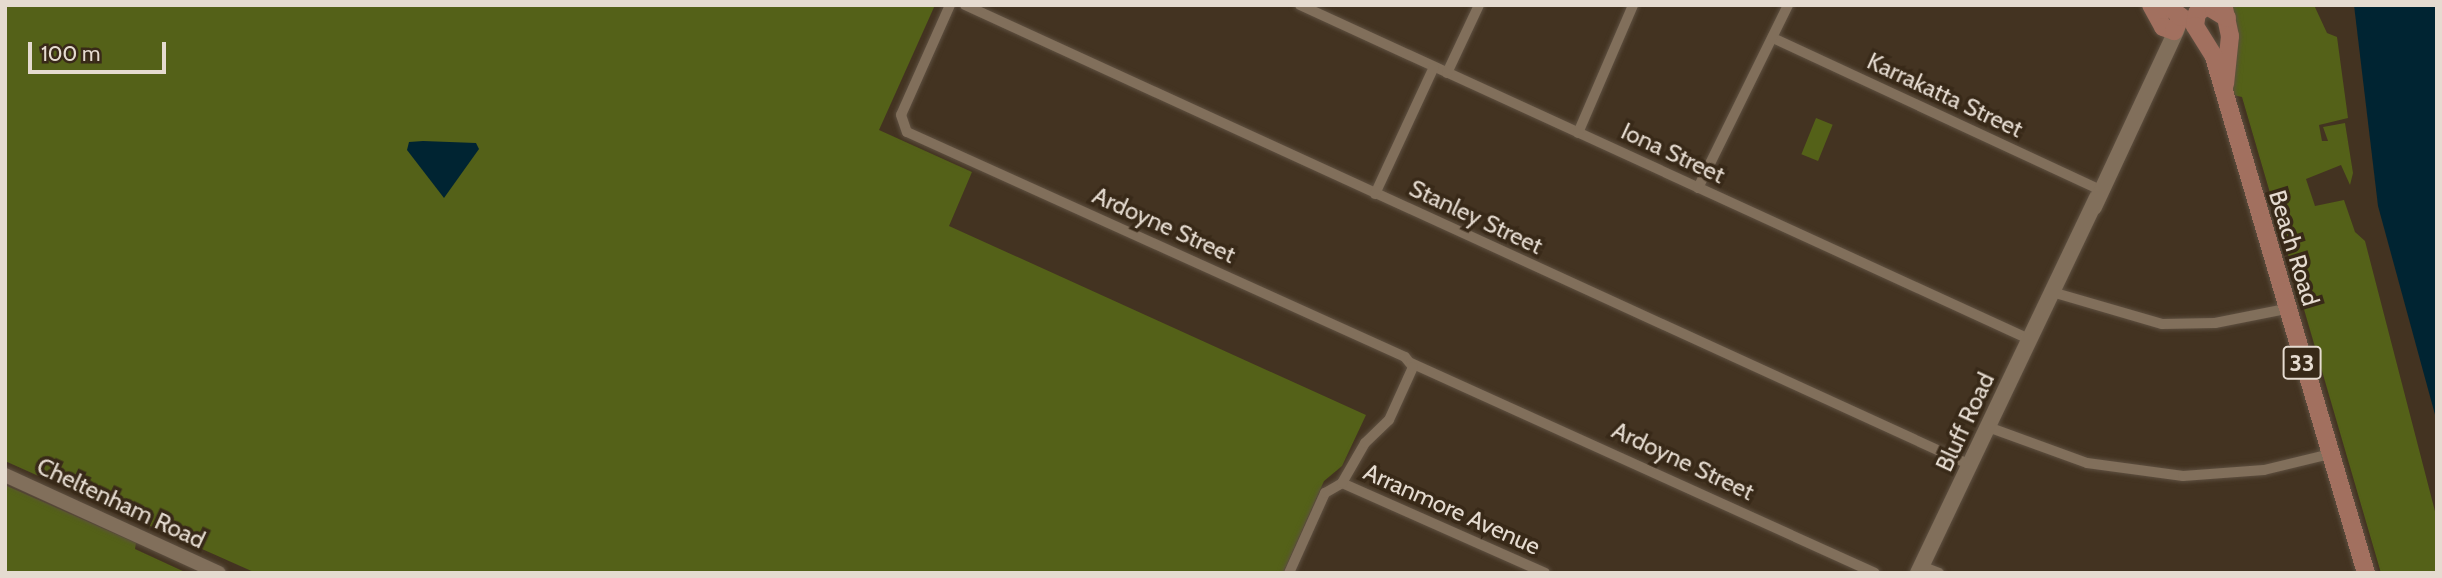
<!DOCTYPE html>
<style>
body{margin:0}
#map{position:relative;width:2442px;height:578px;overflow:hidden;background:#433321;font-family:Cabin,sans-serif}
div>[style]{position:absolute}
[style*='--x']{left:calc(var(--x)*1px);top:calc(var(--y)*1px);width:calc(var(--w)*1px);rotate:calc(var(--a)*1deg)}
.green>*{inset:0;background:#546118;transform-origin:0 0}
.water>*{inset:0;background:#002432}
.roads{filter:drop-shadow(0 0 2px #5e5041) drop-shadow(0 0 2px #5e5041)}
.minor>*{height:10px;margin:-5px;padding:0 5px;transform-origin:5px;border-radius:5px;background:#816f5b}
.tertiary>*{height:14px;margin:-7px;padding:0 7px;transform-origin:7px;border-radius:7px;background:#816f5b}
.secondary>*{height:16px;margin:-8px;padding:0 8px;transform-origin:8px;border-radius:8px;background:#816f5b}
.primary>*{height:18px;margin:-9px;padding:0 9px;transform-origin:9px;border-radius:9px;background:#a2705f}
span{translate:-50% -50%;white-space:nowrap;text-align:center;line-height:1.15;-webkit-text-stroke:7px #382918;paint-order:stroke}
.shield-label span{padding:2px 5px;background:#382918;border:2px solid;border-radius:5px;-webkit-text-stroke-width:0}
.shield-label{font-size:23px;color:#e5dbd0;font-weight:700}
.street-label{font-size:24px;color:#e5dbd0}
.frame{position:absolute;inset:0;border:7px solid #e5dbd0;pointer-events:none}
.scale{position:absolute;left:28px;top:42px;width:138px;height:32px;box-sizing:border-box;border:4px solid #e5dbd0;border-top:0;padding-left:9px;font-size:21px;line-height:24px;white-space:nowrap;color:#e5dbd0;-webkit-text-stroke:5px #382918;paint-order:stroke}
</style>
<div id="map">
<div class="green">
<i style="clip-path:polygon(5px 5px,935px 5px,879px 130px,972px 172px,949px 226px,1366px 415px,1342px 466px,1324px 481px,1283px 573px,256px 573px,132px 518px,124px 502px,99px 503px,5px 461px)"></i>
<i style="clip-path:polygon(2230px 5px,2314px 5px,2327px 33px,2337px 37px,2348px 118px,2319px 125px,2322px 141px,2328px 141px,2323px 127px,2345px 123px,2353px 173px,2350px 185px,2341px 165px,2306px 179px,2315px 206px,2344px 200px,2355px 232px,2365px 241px,2437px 519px,2437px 573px,2381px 573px,2242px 97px,2233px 95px)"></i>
<i style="left:1816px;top:118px;width:18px;height:39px;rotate:22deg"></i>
<i style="clip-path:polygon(5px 485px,136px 543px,135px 549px,187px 573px,5px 573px)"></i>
</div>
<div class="water">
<i style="clip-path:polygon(2354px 5px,2437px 5px,2437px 422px,2378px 206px)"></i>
<i style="clip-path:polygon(423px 141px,476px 143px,479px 149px,444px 198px,407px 150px,409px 142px)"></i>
</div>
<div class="roads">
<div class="minor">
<i style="--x:950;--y:5;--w:120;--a:114"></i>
<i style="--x:901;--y:115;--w:18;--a:71"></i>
<i style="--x:907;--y:132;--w:546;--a:24.31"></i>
<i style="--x:1405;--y:357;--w:13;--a:51"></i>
<i style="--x:965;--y:5;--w:1105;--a:24.59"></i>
<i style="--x:1300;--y:5;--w:802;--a:24.62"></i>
<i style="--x:1773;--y:38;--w:361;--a:24.9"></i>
<i style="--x:1447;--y:73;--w:75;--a:-64.8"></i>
<i style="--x:1578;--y:133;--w:139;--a:-66.7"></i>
<i style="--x:1698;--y:188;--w:204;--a:-63.8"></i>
<i style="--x:1375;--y:194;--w:140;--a:-65.1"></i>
<i style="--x:2052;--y:292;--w:115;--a:16.2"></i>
<i style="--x:2162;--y:324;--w:53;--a:-1.1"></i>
<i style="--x:2215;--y:323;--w:72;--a:-11.2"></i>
<i style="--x:1411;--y:363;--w:509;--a:24.35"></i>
<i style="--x:1988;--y:427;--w:105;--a:20"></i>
<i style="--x:2087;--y:463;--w:97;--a:7.7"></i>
<i style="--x:2183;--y:476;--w:81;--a:-4.2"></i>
<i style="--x:2264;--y:470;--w:68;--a:-13.6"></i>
<i style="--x:1342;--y:483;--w:222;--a:23.9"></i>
<i style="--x:1921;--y:566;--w:19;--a:21"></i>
<i style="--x:1289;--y:573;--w:88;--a:-65.8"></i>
<i style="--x:1325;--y:493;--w:20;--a:-30"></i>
<i style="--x:1342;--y:483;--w:46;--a:-60.1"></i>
<i style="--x:1365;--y:443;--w:33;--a:-44"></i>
<i style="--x:1389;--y:420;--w:58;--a:-65.6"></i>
</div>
<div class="tertiary">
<i style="--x:5;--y:475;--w:235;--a:24.6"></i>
</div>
<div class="secondary">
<i style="--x:2094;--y:207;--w:196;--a:-65"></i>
<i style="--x:1918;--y:573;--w:416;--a:-64.5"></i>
</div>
<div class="primary">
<i style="--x:2151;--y:5;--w:25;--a:61"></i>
<i style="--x:2163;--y:27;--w:12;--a:20"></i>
<i style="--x:2174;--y:31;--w:16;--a:-63"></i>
<i style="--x:2181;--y:17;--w:18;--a:-139"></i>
<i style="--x:2224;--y:8;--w:29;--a:78"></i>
<i style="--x:2230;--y:36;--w:48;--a:95.9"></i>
<i style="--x:2227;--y:18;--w:23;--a:-149"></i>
<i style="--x:2207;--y:6;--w:12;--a:145"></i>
<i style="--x:2197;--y:13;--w:13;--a:99"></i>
<i style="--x:2195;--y:26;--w:36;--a:58"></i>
<i style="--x:2214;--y:57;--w:538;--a:73.59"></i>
</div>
</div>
<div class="shield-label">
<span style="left:2302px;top:363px">33</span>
</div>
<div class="street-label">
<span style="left:1945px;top:95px;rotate:25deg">Karrakatta Street</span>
<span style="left:1673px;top:153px;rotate:25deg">Iona Street</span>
<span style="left:1476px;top:217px;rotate:25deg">Stanley Street</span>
<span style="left:1164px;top:225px;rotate:24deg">Ardoyne Street</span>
<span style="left:2294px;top:248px;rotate:73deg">Beach Road</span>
<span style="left:1965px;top:422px;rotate:-65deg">Bluff Road</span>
<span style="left:1683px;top:461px;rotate:25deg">Ardoyne Street</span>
<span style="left:121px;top:503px;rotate:25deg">Cheltenham Road</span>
<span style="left:1452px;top:509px;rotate:24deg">Arranmore Avenue</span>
</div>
<div class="frame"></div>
<div class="scale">100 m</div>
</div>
